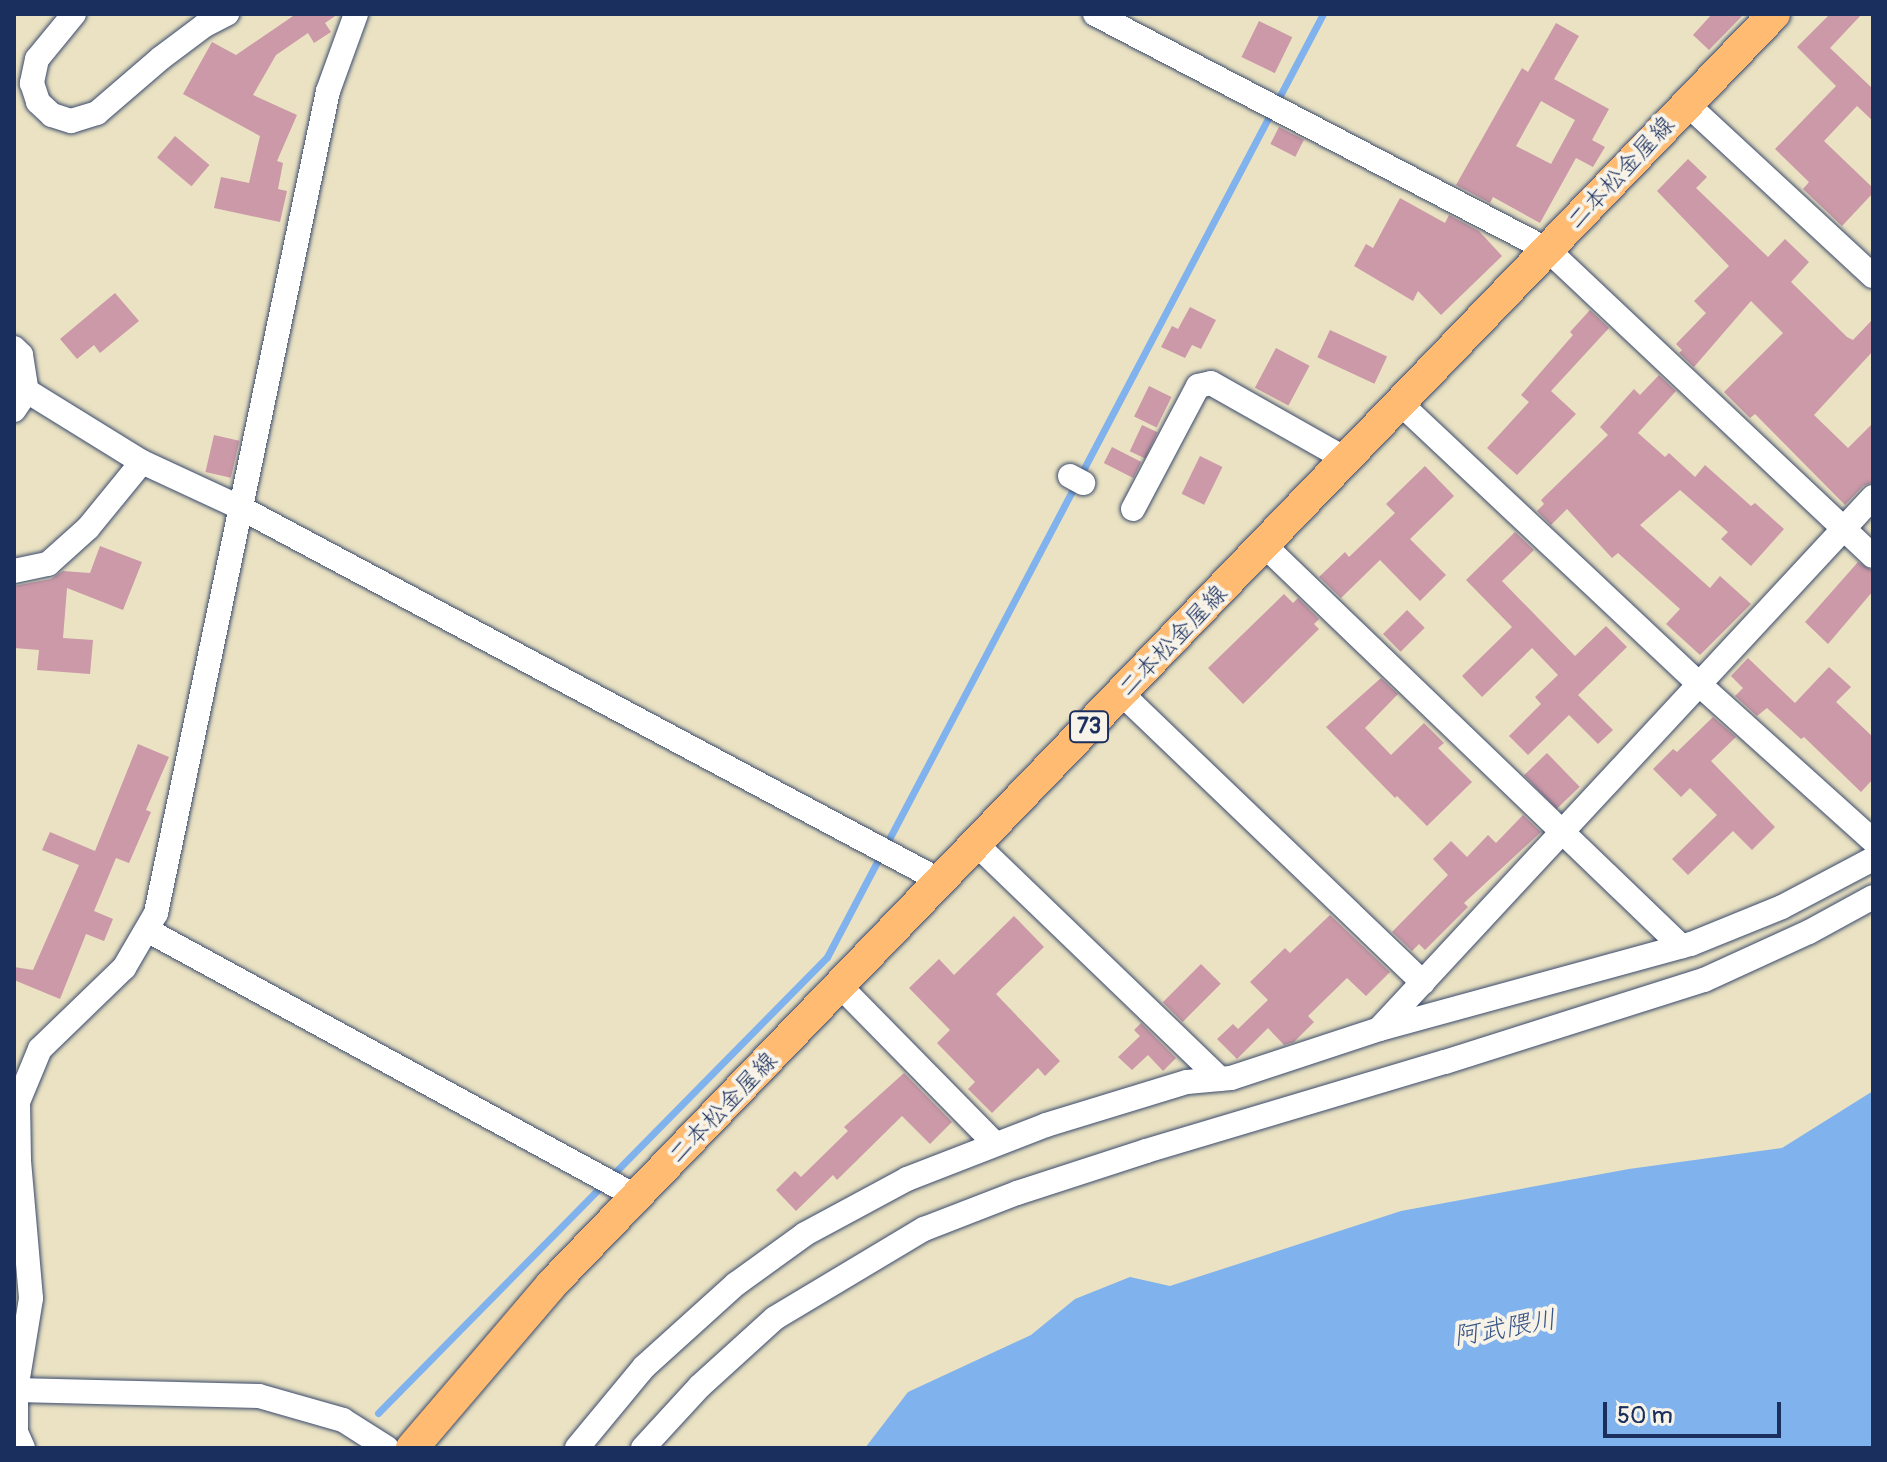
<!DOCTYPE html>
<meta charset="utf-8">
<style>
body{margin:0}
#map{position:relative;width:1887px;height:1462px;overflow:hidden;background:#eae2c2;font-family:Pangolin,"Klee One",sans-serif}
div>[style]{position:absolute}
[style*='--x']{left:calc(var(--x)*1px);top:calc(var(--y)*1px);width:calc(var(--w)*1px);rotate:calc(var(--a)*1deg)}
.water>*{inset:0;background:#80b2ed}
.stream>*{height:7px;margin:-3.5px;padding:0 3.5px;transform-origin:3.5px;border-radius:3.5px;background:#80b2ed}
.building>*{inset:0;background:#cb99a8;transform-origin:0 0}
.roads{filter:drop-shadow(0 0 2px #3a4a6d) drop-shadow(0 0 2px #3a4a6d)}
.minor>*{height:24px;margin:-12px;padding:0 12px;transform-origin:12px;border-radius:12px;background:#fff}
.major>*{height:32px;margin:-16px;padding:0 16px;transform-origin:16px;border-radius:16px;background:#ffbb71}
span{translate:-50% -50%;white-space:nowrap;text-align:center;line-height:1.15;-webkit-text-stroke:8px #f7f3e8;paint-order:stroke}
.shield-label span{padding:2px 6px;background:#f7f3e8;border:2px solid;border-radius:6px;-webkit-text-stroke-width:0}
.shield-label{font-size:22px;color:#1b2f5e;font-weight:700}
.street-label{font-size:24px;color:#1b2f5e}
.water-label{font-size:26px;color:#395689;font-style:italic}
.frame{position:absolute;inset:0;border:16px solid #1b2f5e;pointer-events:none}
.scale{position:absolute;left:1603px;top:1402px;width:178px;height:36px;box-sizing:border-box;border:4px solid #1b2f5e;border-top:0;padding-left:10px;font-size:24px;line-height:28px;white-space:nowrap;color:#1b2f5e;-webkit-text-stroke:6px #f7f3e8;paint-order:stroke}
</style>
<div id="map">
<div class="water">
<i style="clip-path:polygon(1873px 1091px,1873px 1448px,865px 1448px,908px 1392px,1031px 1335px,1075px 1299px,1130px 1277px,1170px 1286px,1401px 1211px,1629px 1169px,1782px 1148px)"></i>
</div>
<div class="stream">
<i style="--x:378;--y:1413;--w:640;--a:-45.44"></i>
<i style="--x:827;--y:957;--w:1065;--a:-62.26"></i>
</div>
<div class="building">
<i style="clip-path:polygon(296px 14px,338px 14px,325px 23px,331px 32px,314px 43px,308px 33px,276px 55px,253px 95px,297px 115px,277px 161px,283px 163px,278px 189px,287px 191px,280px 222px,214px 208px,221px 177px,249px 183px,260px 136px,183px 94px,212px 42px,236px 55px)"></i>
<i style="clip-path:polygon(1712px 14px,1744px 14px,1709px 50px,1693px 35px)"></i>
<i style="clip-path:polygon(1830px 14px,1862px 14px,1830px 48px,1873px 89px,1873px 121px,1857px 106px,1824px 141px,1873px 188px,1873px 193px,1842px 226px,1803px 189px,1809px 182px,1775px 149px,1836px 86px,1797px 47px)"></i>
<i style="left:1259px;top:21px;width:37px;height:40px;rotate:26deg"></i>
<i style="clip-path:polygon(evenodd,1556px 23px,1579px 36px,1554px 79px,1609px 109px,1592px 140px,1605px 147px,1593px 167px,1576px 158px,1540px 223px,1493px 197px,1490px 203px,1456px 185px,1522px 68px,1528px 72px,1556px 23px,1541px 101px,1575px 120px,1551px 164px,1516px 146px,1541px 101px)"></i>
<i style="left:1279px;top:127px;width:28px;height:19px;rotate:27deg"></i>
<i style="left:175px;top:136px;width:45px;height:28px;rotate:40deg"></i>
<i style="clip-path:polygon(1688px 159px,1707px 177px,1696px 188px,1768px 257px,1785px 239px,1809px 262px,1791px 282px,1847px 337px,1853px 340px,1873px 319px,1873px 351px,1814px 415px,1848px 448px,1873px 423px,1873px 482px,1863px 486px,1845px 505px,1755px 414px,1750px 418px,1724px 392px,1783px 333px,1751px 301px,1694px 367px,1679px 353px,1682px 350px,1676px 344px,1706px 313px,1694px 301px,1729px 266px,1657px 191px)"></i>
<i style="clip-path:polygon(1400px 198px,1445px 223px,1449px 215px,1479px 231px,1502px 256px,1441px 315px,1418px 291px,1413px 301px,1354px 266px,1366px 244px,1373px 248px)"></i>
<i style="clip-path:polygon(115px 293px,139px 321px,100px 353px,94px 345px,77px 359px,60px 339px)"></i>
<i style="clip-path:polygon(1190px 307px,1216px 320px,1201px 349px,1192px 345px,1185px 358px,1161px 347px,1172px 326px,1178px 329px)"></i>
<i style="clip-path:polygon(1590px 310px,1609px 328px,1551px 391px,1576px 414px,1517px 475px,1487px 448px,1529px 402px,1521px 395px,1573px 335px,1570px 332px)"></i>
<i style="left:1330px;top:330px;width:63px;height:30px;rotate:25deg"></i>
<i style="left:1276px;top:348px;width:38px;height:45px;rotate:28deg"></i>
<i style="clip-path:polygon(1659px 375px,1676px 391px,1638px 433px,1665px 457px,1669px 453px,1695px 477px,1705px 465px,1751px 506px,1755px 503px,1784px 529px,1751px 566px,1721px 539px,1728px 532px,1680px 490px,1640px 525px,1710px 588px,1720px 576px,1751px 604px,1700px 655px,1666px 624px,1680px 609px,1618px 553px,1612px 558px,1567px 509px,1551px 525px,1537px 511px,1544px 504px,1541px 500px,1608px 435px,1600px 427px,1634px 389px,1640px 395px)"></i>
<i style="left:1149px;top:386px;width:25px;height:34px;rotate:26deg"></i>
<i style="left:1142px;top:425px;width:17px;height:29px;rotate:25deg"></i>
<i style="left:214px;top:435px;width:26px;height:38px;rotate:13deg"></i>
<i style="left:1112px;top:447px;width:33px;height:18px;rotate:27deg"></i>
<i style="left:1200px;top:456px;width:25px;height:42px;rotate:26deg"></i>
<i style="clip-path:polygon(1425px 466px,1454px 496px,1410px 539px,1446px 575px,1420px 601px,1380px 560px,1341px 598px,1319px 577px,1345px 552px,1349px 557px,1395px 513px,1386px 504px)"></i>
<i style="clip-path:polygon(1515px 532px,1534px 550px,1502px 581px,1575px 656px,1606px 626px,1627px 647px,1578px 695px,1613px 730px,1598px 744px,1569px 715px,1528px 755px,1509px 736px,1541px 704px,1535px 697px,1558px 675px,1532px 648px,1482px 697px,1462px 676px,1512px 627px,1466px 580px)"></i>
<i style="clip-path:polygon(100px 546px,142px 562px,123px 610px,67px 588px,63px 638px,93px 640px,90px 674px,37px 670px,39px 650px,14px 648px,14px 586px,51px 579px,63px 571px,90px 573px)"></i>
<i style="clip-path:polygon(1858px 562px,1873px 571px,1873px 591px,1828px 644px,1805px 622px)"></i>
<i style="clip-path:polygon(1284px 594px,1293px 603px,1298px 598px,1319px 619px,1314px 624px,1319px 629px,1243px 704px,1208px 668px)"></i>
<i style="left:1407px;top:610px;width:25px;height:34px;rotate:45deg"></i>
<i style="clip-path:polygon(1748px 658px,1795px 703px,1829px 667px,1851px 687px,1836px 702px,1873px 737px,1873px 779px,1861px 792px,1804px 737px,1801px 739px,1767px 708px,1757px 716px,1735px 696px,1743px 688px,1731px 676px)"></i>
<i style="clip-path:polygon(1381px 678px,1398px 694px,1365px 728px,1391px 755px,1424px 723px,1444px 743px,1438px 748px,1472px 782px,1427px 826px,1397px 796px,1395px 798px,1326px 727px)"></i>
<i style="clip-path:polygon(1713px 717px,1736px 737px,1711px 761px,1775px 827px,1752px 850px,1733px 831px,1688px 875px,1672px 859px,1717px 815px,1690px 788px,1681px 797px,1653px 769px,1673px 749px,1677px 752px)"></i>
<i style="clip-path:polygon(138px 744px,169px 757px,146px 810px,151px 812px,129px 863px,116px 858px,94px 911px,113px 919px,104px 941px,86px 934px,60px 999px,14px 980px,14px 967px,33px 970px,79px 865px,42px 850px,50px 832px,95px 851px)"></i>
<i style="left:1547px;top:753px;width:47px;height:32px;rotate:46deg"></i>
<i style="clip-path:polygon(1523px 815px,1541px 832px,1464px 903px,1468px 907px,1425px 950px,1419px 944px,1412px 951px,1392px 932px,1448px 875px,1433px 859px,1451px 841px,1467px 857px,1488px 835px,1496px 843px)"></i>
<i style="clip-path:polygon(1330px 915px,1390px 972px,1366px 996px,1347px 978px,1308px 1016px,1314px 1022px,1294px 1042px,1284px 1045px,1268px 1028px,1237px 1059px,1217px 1039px,1233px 1024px,1238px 1029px,1268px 1000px,1250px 982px,1285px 948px,1290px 953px)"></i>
<i style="clip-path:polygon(1014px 916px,1044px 947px,996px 994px,1060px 1061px,1045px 1076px,1038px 1068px,992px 1113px,968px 1089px,975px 1082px,937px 1043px,950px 1030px,909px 988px,939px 959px,954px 975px)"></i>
<i style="left:1201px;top:964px;width:28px;height:54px;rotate:45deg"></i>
<i style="clip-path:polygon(1141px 1023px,1176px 1058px,1163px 1071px,1148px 1055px,1132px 1070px,1118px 1057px,1140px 1036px,1134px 1030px)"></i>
<i style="clip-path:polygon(904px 1073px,952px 1122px,930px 1144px,902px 1116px,837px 1180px,833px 1175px,796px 1211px,776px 1190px,795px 1171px,801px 1177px,848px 1131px,844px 1127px)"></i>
</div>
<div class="roads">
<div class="minor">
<i style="--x:74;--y:14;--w:58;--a:129.4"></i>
<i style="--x:37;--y:59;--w:25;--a:102"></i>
<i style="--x:32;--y:83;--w:20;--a:72"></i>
<i style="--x:38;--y:102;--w:19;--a:43"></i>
<i style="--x:52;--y:115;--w:20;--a:18"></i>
<i style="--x:71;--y:121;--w:27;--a:-17"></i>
<i style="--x:97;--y:113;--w:84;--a:-40.7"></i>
<i style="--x:161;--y:58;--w:55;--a:-36.9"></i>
<i style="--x:205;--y:25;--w:25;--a:-27"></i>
<i style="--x:1095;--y:14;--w:511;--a:27.52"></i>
<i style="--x:1548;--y:250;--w:446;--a:43.3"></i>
<i style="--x:1687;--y:104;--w:253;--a:42.8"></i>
<i style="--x:14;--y:348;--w:10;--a:45"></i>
<i style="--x:21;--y:355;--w:36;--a:81"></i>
<i style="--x:1401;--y:404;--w:410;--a:43.2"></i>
<i style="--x:1700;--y:685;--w:233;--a:42"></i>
<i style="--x:14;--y:410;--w:23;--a:-56"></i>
<i style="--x:27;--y:391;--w:135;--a:31.7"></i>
<i style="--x:142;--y:462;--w:109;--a:24.9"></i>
<i style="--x:241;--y:508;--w:791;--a:28.06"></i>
<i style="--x:1070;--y:476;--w:15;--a:28"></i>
<i style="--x:1133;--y:509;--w:139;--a:-62.1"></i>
<i style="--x:1198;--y:386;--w:13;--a:-13"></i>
<i style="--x:1211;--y:383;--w:156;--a:29.5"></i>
<i style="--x:1264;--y:545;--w:579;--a:43.88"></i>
<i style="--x:14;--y:571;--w:35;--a:-12"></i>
<i style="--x:48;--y:564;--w:54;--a:-42"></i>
<i style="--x:88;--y:528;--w:85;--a:-50.7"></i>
<i style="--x:1122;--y:694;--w:417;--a:43.8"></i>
<i style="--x:975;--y:843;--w:340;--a:43.9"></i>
<i style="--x:147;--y:930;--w:558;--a:28.59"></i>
<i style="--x:840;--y:986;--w:221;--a:45.5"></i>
<i style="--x:1381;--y:1027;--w:723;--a:-47.13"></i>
<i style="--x:16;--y:1390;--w:243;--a:1.4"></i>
<i style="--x:259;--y:1396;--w:87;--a:15.9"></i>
<i style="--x:343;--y:1420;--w:52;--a:32.5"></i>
<i style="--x:23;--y:1448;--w:17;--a:-114"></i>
<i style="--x:16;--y:1432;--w:42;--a:-90"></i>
<i style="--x:16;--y:1390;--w:93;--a:-80.7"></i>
<i style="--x:31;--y:1298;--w:139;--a:-95"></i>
<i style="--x:19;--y:1160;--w:58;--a:-91"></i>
<i style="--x:18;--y:1102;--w:57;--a:-67.5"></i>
<i style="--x:40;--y:1049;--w:117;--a:-44"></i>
<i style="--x:124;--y:968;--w:64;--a:-59.8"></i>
<i style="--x:156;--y:913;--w:840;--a:-78.18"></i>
<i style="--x:328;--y:91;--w:82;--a:-70"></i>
<i style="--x:577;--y:1448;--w:105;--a:-50.4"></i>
<i style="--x:644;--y:1367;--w:124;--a:-42.1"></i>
<i style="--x:736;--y:1284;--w:85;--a:-35.9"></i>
<i style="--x:805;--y:1234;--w:116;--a:-28.3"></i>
<i style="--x:907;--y:1179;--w:149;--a:-21.2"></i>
<i style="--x:1046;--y:1125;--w:147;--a:-17"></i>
<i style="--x:1187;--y:1082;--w:44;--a:-5.2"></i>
<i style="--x:1231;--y:1078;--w:157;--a:-18.2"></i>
<i style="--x:1380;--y:1029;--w:322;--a:-15.3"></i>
<i style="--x:1691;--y:944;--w:98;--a:-22.1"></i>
<i style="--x:1782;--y:907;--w:103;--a:-27.8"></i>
<i style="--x:643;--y:1448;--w:84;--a:-47.4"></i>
<i style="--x:700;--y:1386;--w:101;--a:-42.2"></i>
<i style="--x:775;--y:1318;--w:174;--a:-30.9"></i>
<i style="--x:924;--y:1229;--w:100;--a:-21.2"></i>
<i style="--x:1017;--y:1193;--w:136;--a:-18"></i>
<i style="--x:1146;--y:1151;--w:312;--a:-16.6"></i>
<i style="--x:1445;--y:1062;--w:272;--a:-17.6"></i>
<i style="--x:1704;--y:980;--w:115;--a:-24.6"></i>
<i style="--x:1809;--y:932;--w:73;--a:-28.7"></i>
</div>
<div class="major">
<i style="--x:412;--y:1448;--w:214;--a:-49.5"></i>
<i style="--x:551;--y:1285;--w:1764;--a:-46.1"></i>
</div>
</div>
<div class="shield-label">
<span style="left:1089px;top:727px">73</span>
</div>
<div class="street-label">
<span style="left:1621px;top:173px;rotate:-47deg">二本松金屋線</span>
<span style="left:1173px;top:641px;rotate:-46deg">二本松金屋線</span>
<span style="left:723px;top:1108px;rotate:-46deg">二本松金屋線</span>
</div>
<div class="water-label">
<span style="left:1505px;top:1329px;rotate:-10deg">阿武隈川</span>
</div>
<div class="frame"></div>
<div class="scale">50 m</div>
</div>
